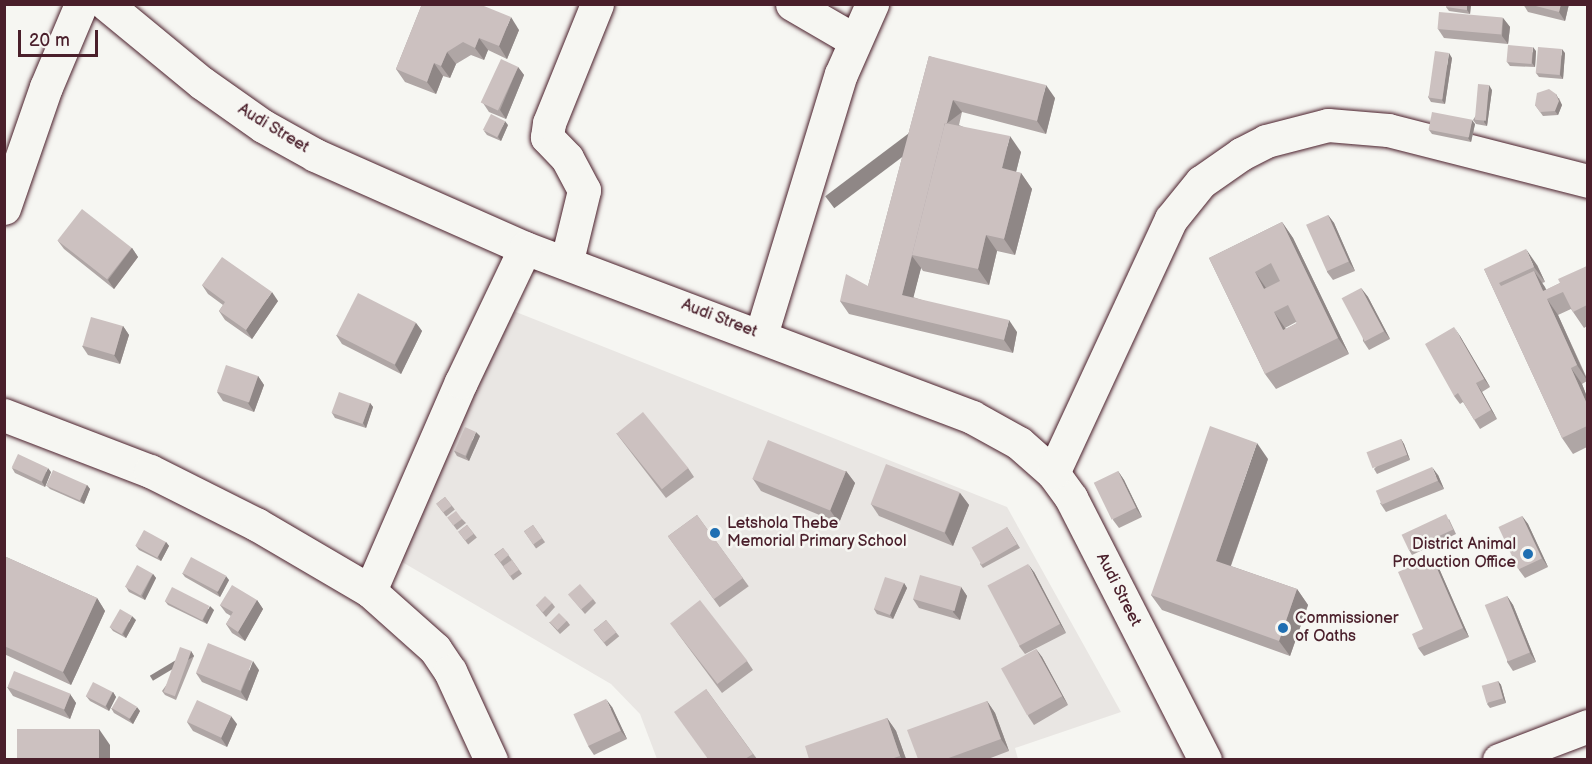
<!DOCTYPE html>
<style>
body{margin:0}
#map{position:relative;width:1592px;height:764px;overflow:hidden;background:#f6f6f2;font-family:"Balsamiq Sans",sans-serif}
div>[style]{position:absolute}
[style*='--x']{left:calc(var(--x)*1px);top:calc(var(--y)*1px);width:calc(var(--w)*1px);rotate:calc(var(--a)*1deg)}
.built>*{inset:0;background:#e9e6e3}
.roads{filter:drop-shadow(0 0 2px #4a1f2b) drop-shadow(0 0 2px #4a1f2b)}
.minor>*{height:33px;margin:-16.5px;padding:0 16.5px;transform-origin:16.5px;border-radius:16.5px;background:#f6f6f2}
.major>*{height:33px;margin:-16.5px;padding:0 16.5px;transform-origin:16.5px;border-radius:16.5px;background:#f6f6f2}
.wall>*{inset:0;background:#afa6a5;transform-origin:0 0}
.shaded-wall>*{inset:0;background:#8f8786;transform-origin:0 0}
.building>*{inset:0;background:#ccc1c0;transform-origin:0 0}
.dots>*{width:16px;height:16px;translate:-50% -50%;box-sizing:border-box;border:3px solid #f6f6f2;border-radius:50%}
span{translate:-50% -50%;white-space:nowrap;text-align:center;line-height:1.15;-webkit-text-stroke:5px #f6f6f2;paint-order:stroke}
.street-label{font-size:16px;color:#4a1f2b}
.poi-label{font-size:16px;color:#4a1f2b}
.left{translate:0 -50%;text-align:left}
.right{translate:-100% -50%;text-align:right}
.frame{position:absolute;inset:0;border:6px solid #4a1f2b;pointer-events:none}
.scale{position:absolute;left:18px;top:30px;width:80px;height:27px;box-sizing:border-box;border:3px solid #4a1f2b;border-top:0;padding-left:8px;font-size:18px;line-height:21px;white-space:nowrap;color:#4a1f2b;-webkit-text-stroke:4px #f6f6f2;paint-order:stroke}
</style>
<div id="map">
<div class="built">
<i style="clip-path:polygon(511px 310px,1007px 507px,1121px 712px,1015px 748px,1018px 759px,657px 759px,640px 714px,611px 684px,397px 559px)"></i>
</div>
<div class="roads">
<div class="minor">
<i style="--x:106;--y:4;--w:124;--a:39.5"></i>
<i style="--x:202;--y:83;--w:75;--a:35.2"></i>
<i style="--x:263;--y:126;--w:60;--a:29.1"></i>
<i style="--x:315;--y:155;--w:230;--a:23.9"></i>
<i style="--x:525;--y:248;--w:478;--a:20.7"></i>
<i style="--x:972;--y:417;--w:54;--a:29"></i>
<i style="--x:1019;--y:443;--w:45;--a:41.4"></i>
<i style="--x:1053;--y:473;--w:31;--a:54"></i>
<i style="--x:1071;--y:498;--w:294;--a:62.9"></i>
<i style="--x:792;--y:4;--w:72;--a:30.1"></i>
<i style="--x:4;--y:208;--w:128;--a:-70.9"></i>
<i style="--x:46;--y:87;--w:90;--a:-67.1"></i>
<i style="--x:567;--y:260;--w:72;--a:-76.3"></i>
<i style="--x:584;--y:190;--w:36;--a:-118"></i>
<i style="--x:567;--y:158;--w:29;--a:-134"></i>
<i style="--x:547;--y:137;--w:14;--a:-82"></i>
<i style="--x:549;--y:123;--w:128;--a:-68"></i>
<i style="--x:761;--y:335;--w:273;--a:-73"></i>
<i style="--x:841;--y:74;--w:77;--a:-66.1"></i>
<i style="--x:4;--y:415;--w:156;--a:21"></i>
<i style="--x:150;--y:471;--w:119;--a:26.6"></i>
<i style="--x:256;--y:524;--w:132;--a:30.4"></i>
<i style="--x:370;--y:591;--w:87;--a:41.7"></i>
<i style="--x:435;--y:649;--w:27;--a:56"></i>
<i style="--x:450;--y:671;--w:98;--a:65.3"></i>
<i style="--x:1053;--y:473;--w:280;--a:-65.1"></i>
<i style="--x:1171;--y:219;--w:48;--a:-51"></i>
<i style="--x:1201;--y:182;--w:49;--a:-35"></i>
<i style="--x:1241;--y:154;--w:28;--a:-27"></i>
<i style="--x:1266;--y:141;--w:64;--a:-14.5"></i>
<i style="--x:1328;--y:125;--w:60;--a:4.8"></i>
<i style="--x:1388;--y:130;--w:206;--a:14.3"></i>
<i style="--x:370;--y:591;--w:228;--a:-66.5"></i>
<i style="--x:461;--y:382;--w:148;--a:-64.5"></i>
</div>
<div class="major">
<i style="--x:1499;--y:760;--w:95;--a:-20.9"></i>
</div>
</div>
<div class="wall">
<i style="clip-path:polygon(422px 4px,519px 30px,507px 59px,488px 50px,484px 60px,471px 55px,456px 64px,450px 78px,443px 76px,436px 94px,405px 82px,396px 69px)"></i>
<i style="clip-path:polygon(1446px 4px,1471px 4px,1470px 14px,1449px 11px,1446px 7px)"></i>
<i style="clip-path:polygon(1523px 4px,1569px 4px,1565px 21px,1528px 12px)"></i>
<i style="clip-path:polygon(1503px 18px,1510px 27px,1508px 44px,1444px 38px,1438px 29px)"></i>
<i style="clip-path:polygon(1536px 51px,1535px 67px,1510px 66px,1507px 62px)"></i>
<i style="clip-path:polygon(1565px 53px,1563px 79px,1539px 77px,1536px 73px)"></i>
<i style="clip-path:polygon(929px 56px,1055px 98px,1046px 134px,962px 112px,959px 125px,1021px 152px,1016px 172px,1021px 173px,1032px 189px,1015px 255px,997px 251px,989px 285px,923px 271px,921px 268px,913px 297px,1017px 332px,1013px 353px,849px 314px,840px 301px,868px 286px)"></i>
<i style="clip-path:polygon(1452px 58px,1445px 104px,1431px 102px,1428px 97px)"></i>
<i style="clip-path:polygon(518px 67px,524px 75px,506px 119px,489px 112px,483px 103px)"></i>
<i style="clip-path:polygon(1492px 90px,1487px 126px,1476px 124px,1473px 120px)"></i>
<i style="clip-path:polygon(1559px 98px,1562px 105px,1558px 115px,1543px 116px,1535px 105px)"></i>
<i style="clip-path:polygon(1475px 124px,1471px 142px,1432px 134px,1429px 130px)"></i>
<i style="clip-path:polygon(508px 125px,501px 141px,487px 135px,484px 131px)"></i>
<i style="clip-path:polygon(1328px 215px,1334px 223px,1355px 271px,1333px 280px,1327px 272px)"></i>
<i style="clip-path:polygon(evenodd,1282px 222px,1293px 238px,1349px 354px,1276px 389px,1265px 374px,1209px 258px,1282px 222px,1296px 322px,1297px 323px,1286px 329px,1285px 328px,1296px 322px)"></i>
<i style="clip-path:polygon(58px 241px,132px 248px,138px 257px,114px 289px,64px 249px)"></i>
<i style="clip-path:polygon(1537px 265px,1545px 282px,1542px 283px,1546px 290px,1560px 283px,1587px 266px,1587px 326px,1584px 328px,1571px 309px,1558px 315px,1586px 376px,1587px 381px,1582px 384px,1587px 397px,1587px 447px,1573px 454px,1562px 438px,1484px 269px)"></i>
<i style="clip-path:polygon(202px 285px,278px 301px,252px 339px,225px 320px,219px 311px,223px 305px,208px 294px)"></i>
<i style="clip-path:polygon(1361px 288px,1368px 297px,1390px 339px,1369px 350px,1363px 341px)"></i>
<i style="clip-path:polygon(416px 323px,422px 331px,401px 374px,342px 344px,336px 335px)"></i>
<i style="clip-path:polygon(123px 326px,129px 335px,120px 364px,88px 355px,82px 346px)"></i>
<i style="clip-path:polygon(1460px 336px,1490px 387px,1482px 392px,1497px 419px,1480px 429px,1463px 402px,1460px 404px,1454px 396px)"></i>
<i style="clip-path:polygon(258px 376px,264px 385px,254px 412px,223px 401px,217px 392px)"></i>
<i style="clip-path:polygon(370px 403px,373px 407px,366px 428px,335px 418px,332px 413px)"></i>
<i style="clip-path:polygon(616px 433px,688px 468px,694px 477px,666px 498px)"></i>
<i style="clip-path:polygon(480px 436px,469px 461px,457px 456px,454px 451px)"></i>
<i style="clip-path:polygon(1401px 439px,1404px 444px,1410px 460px,1377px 474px,1374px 469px)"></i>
<i style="clip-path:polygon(1268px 459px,1231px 566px,1297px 589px,1308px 605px,1290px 656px,1162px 610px,1151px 595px)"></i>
<i style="clip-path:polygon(12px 468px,51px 472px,45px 487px,15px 473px)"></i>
<i style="clip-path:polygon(846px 471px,855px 483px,839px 523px,761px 491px,753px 479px)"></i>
<i style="clip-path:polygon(1118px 471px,1124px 480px,1142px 517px,1119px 528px,1113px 520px)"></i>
<i style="clip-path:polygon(1438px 475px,1444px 489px,1386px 512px,1380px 503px)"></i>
<i style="clip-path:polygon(46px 485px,87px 485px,90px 489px,84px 504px,50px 489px)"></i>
<i style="clip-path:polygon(960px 493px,969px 505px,953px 546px,879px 516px,871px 504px)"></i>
<i style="left:445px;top:497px;width:16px;height:11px;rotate:52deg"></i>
<i style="left:697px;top:515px;width:88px;height:36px;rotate:54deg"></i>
<i style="clip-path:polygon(1522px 516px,1528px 524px,1548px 567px,1525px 578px,1519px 570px)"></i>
<i style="clip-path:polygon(448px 518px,462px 519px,466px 523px,457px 530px)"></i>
<i style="clip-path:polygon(1449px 519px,1456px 534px,1412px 555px,1409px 550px)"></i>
<i style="left:467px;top:525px;width:16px;height:11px;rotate:52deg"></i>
<i style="left:533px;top:525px;width:21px;height:11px;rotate:55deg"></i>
<i style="clip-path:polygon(1007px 527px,1020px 548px,983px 568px,980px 564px)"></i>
<i style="clip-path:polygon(166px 542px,169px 546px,161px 561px,139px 550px,136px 546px)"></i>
<i style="left:503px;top:548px;width:15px;height:11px;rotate:53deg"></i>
<i style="clip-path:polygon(4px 556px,97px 598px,105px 611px,71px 685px,4px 654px)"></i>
<i style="clip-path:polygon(1432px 557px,1438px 566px,1469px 637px,1424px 656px,1418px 648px,1423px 629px)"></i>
<i style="left:512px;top:560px;width:17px;height:11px;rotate:54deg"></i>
<i style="clip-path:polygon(1034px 572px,1066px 633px,1025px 654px,1019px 646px)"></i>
<i style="clip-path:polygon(182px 573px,229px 580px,220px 597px,185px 577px)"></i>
<i style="clip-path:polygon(153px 574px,156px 578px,145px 600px,129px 592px,126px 587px)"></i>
<i style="clip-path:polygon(904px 583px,907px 588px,893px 619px,877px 614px,874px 609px)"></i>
<i style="clip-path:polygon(961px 587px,967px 596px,960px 620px,919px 608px,913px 599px)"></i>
<i style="clip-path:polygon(569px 595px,593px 599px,596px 603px,585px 614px)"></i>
<i style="clip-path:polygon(1507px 596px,1513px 605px,1536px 662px,1513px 671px,1507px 662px)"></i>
<i style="clip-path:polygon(257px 600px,263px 609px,245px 641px,232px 633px,226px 624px,231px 616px,226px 613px,220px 605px)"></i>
<i style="clip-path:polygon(165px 601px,214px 610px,207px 624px,168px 605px)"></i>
<i style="clip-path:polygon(552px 603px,555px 607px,546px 617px,536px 605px)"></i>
<i style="clip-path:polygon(136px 620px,126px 638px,113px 631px,110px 627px)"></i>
<i style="left:606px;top:620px;width:21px;height:16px;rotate:51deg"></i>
<i style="clip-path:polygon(567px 621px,570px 625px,560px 634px,549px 622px)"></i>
<i style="clip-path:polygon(676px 631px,747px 661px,753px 670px,722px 693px)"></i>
<i style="clip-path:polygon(1036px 649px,1042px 657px,1068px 705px,1034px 725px,1028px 716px)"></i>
<i style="clip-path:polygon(191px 651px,194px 656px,176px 700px,165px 695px,162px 691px)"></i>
<i style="clip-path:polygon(259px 670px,247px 701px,202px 682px,196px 673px)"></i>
<i style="clip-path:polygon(1498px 681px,1501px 685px,1506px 703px,1490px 708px,1487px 704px)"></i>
<i style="clip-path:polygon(7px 687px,70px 694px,76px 703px,70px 719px,13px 696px)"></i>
<i style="clip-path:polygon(706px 689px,757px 759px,707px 759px)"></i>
<i style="clip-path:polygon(113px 692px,116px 697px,109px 711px,90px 701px,86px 696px)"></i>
<i style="clip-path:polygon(987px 701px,995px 713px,1009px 751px,988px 759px,918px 759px)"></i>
<i style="clip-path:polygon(612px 707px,627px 739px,594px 755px,588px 746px)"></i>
<i style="clip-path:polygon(111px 708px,140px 711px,133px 724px,114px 713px)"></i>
<i style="clip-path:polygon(887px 718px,896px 731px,906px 759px,809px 759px)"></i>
<i style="clip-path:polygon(187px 722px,237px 724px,227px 747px,193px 731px)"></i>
</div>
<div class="shaded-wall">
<i style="clip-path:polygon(1467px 4px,1471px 4px,1470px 14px,1467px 10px)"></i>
<i style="clip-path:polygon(1561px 4px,1569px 4px,1565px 21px,1559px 12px)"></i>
<i style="clip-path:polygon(511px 17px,519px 30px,507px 59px,499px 46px)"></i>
<i style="clip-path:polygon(1503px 18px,1510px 27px,1508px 44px,1502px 36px)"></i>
<i style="clip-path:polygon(479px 38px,488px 50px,484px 60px,475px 48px)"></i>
<i style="clip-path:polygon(1533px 47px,1536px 51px,1535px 67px,1532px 63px)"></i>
<i style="clip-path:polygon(1562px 49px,1565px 53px,1563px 79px,1560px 75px)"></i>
<i style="clip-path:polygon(447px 52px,456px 64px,450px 78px,441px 66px)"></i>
<i style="clip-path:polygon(1449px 53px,1452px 58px,1445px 104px,1442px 100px)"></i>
<i style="clip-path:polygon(434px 63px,443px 76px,436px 94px,427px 82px)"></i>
<i style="clip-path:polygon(518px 67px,524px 75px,506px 119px,500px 110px)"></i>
<i style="clip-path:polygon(1046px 85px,1055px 98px,1046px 134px,1037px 121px)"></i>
<i style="clip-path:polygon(1489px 85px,1492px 90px,1487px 126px,1484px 122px)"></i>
<i style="clip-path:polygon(1556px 94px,1562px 105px,1558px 115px,1555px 111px)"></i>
<i style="left:953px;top:100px;width:15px;height:160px;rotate:53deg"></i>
<i style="clip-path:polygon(1472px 120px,1475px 124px,1471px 142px,1468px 138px)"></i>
<i style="clip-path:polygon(505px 121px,508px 125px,501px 141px,498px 137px)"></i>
<i style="clip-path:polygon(1010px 136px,1021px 152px,1013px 184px,1002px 168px)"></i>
<i style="clip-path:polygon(1021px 173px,1032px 189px,1015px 255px,1004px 239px)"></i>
<i style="clip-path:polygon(1328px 215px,1334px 223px,1355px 271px,1349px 262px)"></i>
<i style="clip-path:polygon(1282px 222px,1293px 238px,1349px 354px,1338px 338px)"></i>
<i style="clip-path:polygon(986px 235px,997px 251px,989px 285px,978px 269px)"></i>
<i style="clip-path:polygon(132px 248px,138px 257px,114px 289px,108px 280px)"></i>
<i style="clip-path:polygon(1526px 249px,1537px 265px,1545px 282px,1534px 267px)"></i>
<i style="clip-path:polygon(912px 256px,921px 268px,911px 307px,902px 295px)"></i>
<i style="clip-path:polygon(1534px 271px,1545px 287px,1550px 298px,1543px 291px)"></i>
<i style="clip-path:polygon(1255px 272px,1266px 288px,1264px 289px)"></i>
<i style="clip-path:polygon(1361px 288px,1368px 297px,1390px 339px,1384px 331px)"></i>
<i style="clip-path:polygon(272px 292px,278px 301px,252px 339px,246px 330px)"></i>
<i style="clip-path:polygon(1547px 299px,1558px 315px,1587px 380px,1577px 365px)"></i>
<i style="clip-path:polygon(1274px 312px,1285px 328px,1294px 346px,1283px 330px)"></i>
<i style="clip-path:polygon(1009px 320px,1017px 332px,1013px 353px,1004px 340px)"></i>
<i style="clip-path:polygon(416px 323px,422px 331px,401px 374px,395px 365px)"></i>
<i style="clip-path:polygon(123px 326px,129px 335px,120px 364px,114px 355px)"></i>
<i style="clip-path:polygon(1454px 327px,1460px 336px,1490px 387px,1484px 379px)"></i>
<i style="clip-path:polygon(1571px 368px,1582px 384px,1587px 397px,1587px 404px)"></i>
<i style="clip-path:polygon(258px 376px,264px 385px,254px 412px,248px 403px)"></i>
<i style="clip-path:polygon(1476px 383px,1482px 392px,1497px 419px,1491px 410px)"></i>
<i style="clip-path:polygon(370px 403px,373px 407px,366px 428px,363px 423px)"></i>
<i style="clip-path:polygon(476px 432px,480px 436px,469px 461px,466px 457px)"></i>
<i style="clip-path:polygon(1401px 439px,1404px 444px,1410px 460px,1407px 455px)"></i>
<i style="clip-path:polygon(1257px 443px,1268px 459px,1227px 576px,1216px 561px)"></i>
<i style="clip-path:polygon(1432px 467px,1438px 475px,1444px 489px,1438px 481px)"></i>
<i style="clip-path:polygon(48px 468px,51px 472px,45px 487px,42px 482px)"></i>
<i style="clip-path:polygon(846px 471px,855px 483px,839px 523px,830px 510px)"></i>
<i style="clip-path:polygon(1118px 471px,1124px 480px,1142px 517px,1136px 508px)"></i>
<i style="clip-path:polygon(87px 485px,90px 489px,84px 504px,80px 500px)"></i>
<i style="clip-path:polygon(960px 493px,969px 505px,953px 546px,945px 533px)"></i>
<i style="clip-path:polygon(1522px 516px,1528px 524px,1548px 567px,1542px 558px)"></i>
<i style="clip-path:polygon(166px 542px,169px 546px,161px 561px,158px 557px)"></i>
<i style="clip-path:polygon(1432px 557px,1438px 566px,1469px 637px,1463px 628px)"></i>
<i style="clip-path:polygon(1028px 564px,1034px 572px,1066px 633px,1060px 624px)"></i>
<i style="clip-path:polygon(153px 574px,156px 578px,145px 600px,142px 596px)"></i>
<i style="clip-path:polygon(226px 576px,229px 580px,220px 597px,217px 592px)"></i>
<i style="clip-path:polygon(904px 583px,907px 588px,893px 619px,890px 615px)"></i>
<i style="clip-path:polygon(961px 587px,967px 596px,960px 620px,953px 612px)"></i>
<i style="clip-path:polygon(1297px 589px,1308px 605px,1290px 656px,1279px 641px)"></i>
<i style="clip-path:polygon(1507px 596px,1513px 605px,1536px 662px,1530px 653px)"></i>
<i style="clip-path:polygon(97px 598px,105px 611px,71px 685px,63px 672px)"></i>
<i style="clip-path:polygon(257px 600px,263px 609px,245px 641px,238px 632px)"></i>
<i style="clip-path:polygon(210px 606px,214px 610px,207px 624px,203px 620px)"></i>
<i style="clip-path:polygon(132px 616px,136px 620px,126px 638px,123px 634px)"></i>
<i style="clip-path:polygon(1036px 649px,1042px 657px,1068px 705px,1062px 696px)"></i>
<i style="left:191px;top:651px;width:6px;height:48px;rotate:59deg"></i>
<i style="clip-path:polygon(253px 661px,259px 670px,247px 701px,241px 692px)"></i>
<i style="clip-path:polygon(1498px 681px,1501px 685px,1506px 703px,1503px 698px)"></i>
<i style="clip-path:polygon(113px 692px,116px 697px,109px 711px,106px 706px)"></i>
<i style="clip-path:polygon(70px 694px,76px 703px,70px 719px,64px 710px)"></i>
<i style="clip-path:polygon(606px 699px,612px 707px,627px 739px,621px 731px)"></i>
<i style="clip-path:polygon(987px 701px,995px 713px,1009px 751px,1001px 739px)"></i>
<i style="clip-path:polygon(137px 707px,140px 711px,133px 724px,129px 719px)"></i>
<i style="clip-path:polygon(231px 716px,237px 724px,227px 747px,221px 738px)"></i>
<i style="clip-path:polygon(887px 718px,896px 731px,906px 759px,902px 759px,900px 756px)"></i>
<i style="clip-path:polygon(99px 729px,110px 745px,110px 759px,99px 759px)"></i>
</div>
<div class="building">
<i style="clip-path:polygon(422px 4px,479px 4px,511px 17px,499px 46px,479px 38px,475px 48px,463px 42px,447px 52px,441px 66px,434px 63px,427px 82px,396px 69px)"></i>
<i style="clip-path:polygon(1446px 4px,1467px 4px,1467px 10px,1446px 7px)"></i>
<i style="clip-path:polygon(1528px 4px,1561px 4px,1559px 12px)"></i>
<i style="left:1439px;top:12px;width:64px;height:17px;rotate:5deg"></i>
<i style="left:1508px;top:45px;width:25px;height:17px;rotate:5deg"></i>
<i style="left:1538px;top:47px;width:24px;height:26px;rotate:5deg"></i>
<i style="left:1435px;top:51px;width:14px;height:47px;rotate:8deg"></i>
<i style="clip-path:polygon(929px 56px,1046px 85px,1037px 121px,953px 100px,947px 123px,945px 123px,902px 295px,1009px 320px,1004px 340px,840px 301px,846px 274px,868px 286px)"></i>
<i style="left:501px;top:59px;width:19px;height:48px;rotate:25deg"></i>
<i style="left:1478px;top:84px;width:11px;height:36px;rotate:5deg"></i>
<i style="clip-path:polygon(1549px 89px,1556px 94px,1559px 101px,1555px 111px,1540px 112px,1535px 105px,1537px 93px)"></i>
<i style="left:1432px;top:112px;width:41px;height:18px;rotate:11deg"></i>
<i style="left:491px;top:114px;width:16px;height:18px;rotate:27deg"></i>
<i style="clip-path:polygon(945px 123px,1010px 136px,1002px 168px,1021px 173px,1004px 239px,986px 235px,978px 269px,912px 255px)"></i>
<i style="left:82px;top:209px;width:63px;height:40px;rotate:38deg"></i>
<i style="left:1328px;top:215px;width:51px;height:24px;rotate:66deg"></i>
<i style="clip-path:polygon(evenodd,1282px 222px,1338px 338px,1265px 374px,1209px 258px,1282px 222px,1271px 263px,1280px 281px,1264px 289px,1255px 272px,1271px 263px,1282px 222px,1288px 305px,1297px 323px,1283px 330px,1274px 312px,1288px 305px)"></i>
<i style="clip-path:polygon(1526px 249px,1534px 267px,1499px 283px,1501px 286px,1534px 271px,1543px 291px,1560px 283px,1558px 279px,1587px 266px,1587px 305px,1573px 312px,1563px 292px,1547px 299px,1577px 365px,1571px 368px,1587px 404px,1587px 426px,1562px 438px,1484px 269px)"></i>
<i style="clip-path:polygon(222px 257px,272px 292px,246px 330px,219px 311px,225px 302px,202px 285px)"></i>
<i style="left:1361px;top:288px;width:49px;height:22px;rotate:62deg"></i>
<i style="left:358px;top:293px;width:65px;height:47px;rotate:27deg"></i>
<i style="left:91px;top:317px;width:33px;height:30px;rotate:16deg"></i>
<i style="clip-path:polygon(1454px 327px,1484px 379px,1476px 383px,1491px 410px,1474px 420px,1458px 393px,1454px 396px,1425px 344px)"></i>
<i style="left:226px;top:365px;width:34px;height:28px;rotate:19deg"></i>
<i style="left:339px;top:392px;width:33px;height:22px;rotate:20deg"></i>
<i style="left:643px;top:412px;width:72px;height:34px;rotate:51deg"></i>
<i style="clip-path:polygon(1210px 426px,1257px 443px,1216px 561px,1297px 589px,1279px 641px,1151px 595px)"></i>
<i style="left:465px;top:427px;width:12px;height:26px;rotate:24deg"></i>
<i style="left:1401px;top:439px;width:17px;height:37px;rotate:69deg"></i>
<i style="left:768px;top:440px;width:84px;height:42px;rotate:22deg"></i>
<i style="left:18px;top:454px;width:33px;height:15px;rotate:25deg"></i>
<i style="left:886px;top:464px;width:79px;height:43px;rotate:21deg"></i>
<i style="left:1432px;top:467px;width:15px;height:61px;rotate:67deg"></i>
<i style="left:53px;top:470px;width:37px;height:17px;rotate:24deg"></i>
<i style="left:1118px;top:471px;width:41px;height:27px;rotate:64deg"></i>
<i style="left:445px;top:497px;width:11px;height:11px;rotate:52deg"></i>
<i style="left:456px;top:511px;width:10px;height:11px;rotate:53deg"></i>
<i style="left:1446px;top:514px;width:17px;height:49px;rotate:65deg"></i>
<i style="left:697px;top:515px;width:78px;height:36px;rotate:54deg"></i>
<i style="left:1522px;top:516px;width:47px;height:26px;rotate:65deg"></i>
<i style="left:467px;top:525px;width:11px;height:11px;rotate:52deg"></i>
<i style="left:533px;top:525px;width:16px;height:11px;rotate:55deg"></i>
<i style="left:1007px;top:527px;width:20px;height:41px;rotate:60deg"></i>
<i style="left:144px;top:530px;width:25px;height:18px;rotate:29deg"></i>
<i style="left:503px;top:548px;width:9px;height:11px;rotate:49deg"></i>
<i style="clip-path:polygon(4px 556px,97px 598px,63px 672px,4px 646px)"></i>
<i style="left:191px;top:557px;width:40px;height:18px;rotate:28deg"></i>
<i style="clip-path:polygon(1432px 557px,1463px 628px,1418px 648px,1412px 634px,1423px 629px,1398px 572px)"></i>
<i style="left:512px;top:560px;width:12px;height:11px;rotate:55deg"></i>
<i style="left:1028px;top:564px;width:68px;height:46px;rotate:62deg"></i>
<i style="left:137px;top:565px;width:18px;height:25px;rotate:29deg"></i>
<i style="left:920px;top:575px;width:43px;height:25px;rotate:16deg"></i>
<i style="clip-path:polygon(885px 577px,904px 583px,890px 615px,874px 609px)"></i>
<i style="left:580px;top:584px;width:20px;height:16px;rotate:49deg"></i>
<i style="clip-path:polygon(232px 585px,257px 600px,238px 632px,226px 624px,233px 612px,220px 605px)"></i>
<i style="left:172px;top:587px;width:42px;height:16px;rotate:27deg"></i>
<i style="left:545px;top:596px;width:10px;height:13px;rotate:45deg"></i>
<i style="left:1507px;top:596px;width:61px;height:24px;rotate:68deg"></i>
<i style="left:700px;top:600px;width:77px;height:38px;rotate:52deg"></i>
<i style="left:120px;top:609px;width:14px;height:21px;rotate:30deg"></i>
<i style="left:559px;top:613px;width:11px;height:13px;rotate:45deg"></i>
<i style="left:606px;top:620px;width:16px;height:16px;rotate:50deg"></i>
<i style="left:208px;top:643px;width:48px;height:32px;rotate:22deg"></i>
<i style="left:180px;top:647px;width:12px;height:48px;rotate:20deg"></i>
<i style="left:1036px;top:649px;width:54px;height:40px;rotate:61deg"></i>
<i style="left:14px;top:671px;width:61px;height:17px;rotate:22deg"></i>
<i style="left:1498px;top:681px;width:18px;height:17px;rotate:74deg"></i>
<i style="left:93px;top:682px;width:22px;height:16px;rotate:27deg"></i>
<i style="clip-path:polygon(706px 689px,753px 754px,745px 759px,708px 759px,674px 712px)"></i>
<i style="left:119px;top:696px;width:21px;height:14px;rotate:31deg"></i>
<i style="left:606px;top:699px;width:35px;height:36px;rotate:65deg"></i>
<i style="left:197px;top:700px;width:38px;height:24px;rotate:25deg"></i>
<i style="clip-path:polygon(987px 701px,1001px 739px,946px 759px,918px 759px,907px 730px)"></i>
<i style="clip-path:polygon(887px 718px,900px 756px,891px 759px,809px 759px,805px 746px)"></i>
<i style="left:99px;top:729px;width:30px;height:82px;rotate:90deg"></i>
</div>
<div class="dots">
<i style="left:715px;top:533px;background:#1f6fb2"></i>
<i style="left:1528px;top:554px;background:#1f6fb2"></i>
<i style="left:1283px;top:628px;background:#1f6fb2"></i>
</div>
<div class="street-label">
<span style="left:273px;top:129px;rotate:31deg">Audi Street</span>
<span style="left:719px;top:319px;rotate:21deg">Audi Street</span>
<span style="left:1118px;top:590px;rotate:63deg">Audi Street</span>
</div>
<div class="poi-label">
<span class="left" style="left:727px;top:533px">Letshola Thebe<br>Memorial Primary School</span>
<span class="right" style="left:1516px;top:554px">District Animal<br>Production Office</span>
<span class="left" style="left:1295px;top:628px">Commissioner<br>of Oaths</span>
</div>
<div class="frame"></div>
<div class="scale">20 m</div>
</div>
